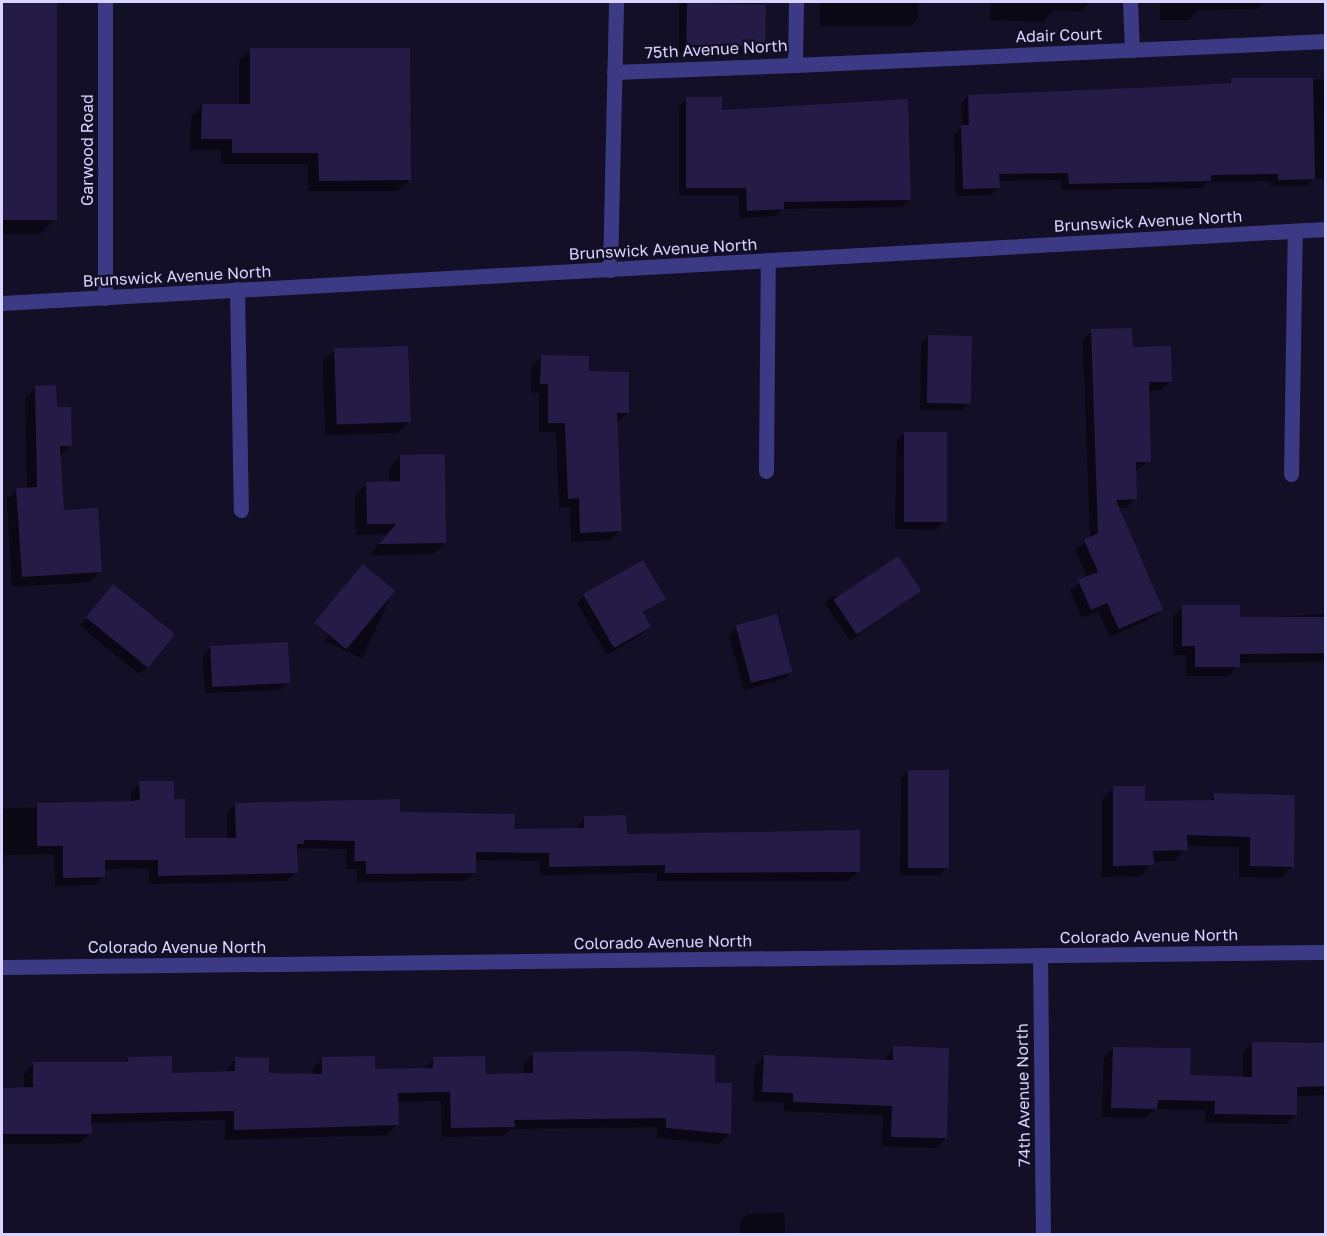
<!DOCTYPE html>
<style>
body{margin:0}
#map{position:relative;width:1327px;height:1236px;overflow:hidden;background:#130f26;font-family:"Golos Text",sans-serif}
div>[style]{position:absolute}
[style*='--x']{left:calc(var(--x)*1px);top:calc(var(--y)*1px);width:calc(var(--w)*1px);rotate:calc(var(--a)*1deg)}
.shadow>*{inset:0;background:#0007;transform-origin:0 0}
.building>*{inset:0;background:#241b47;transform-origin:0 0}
.minor>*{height:15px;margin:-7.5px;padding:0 7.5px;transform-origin:7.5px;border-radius:7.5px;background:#3d3a85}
span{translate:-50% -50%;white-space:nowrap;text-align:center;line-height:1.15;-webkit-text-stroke:4.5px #130f26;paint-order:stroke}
.street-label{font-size:16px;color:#d9d4ff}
.frame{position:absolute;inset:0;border:3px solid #d9d4ff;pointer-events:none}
</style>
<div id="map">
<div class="shadow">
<i style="clip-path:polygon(2px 2px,55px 2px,55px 219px,40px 234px,2px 234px)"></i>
<i style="clip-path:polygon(679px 2px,764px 2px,763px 46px,755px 54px,679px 52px)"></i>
<i style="clip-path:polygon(820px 2px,918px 2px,918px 18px,911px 26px,820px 26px)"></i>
<i style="clip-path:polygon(991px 2px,1090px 2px,1081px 11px,1053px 10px,1044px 22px,990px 20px)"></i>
<i style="clip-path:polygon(1160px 2px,1265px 2px,1257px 9px,1197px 10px,1190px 20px,1160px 20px)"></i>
<i style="clip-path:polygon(251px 49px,410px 179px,398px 191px,308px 191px,308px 164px,221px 164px,221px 150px,190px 150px,191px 117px,202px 105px,239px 105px,239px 61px)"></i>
<i style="clip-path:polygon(1326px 79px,1326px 179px,1313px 179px,1306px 186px,1271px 186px,1271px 181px,1208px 182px,1202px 188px,1062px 190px,1061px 180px,998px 181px,998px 188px,991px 195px,956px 196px,954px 134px,962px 127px,961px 104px,968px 96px,1226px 85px,1231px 80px)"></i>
<i style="clip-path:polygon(686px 99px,910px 199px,902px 207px,782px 209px,775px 216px,740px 218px,739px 195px,679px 195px,679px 106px)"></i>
<i style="clip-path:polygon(1092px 331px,1132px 349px,1171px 381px,1161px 390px,1148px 391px,1149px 461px,1135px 471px,1135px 499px,1126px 508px,1118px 508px,1161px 609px,1152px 618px,1110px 637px,1098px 611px,1082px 618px,1070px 590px,1088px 578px,1075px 550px,1090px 539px,1083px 340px)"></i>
<i style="clip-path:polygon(929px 336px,970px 403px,962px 410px,920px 410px,921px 344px)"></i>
<i style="clip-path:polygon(335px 350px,409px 421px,398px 433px,325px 435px,323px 361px)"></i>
<i style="clip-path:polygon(542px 357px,587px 373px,627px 413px,616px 422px,620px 530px,610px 540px,571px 542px,570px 507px,559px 508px,556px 432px,539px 432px,539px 393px,531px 393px,532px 366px)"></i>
<i style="clip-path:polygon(36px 387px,56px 409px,70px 445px,60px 456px,62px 512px,100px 571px,90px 582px,12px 587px,7px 500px,17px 489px,27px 489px,25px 398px)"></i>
<i style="clip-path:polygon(905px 433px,944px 522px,936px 530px,895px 529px,897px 441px)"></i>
<i style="clip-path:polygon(400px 456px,445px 543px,433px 554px,370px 555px,387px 534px,356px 535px,355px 495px,367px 483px,389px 483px,389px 468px)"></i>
<i style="left:356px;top:574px;width:41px;height:74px;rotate:25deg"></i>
<i style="clip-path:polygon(920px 591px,850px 641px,825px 603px,832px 596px)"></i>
<i style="clip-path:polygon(105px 594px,147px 667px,139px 674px,80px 626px)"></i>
<i style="clip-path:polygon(584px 596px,664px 598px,642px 614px,649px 627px,642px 634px,607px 655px,577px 603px)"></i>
<i style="clip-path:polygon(1183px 607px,1238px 619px,1326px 614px,1326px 662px,1239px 663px,1229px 676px,1186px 676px,1186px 655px,1173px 655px,1173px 616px)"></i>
<i style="clip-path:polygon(737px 627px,791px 672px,784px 679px,744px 690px,729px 635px)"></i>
<i style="clip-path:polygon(211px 647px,288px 682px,281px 690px,205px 693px,203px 655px)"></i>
<i style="clip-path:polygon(908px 771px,946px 868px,939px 875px,900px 875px,901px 779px)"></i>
<i style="clip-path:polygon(140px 783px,172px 800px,184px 840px,227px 840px,227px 813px,236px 804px,399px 801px,399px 814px,513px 831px,576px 829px,585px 817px,625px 835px,858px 872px,849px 881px,657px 881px,657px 873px,540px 875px,540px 861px,474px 860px,474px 873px,465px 881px,357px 882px,357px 869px,346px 869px,347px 849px,298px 848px,296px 872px,287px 881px,149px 884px,149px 868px,104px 869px,104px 876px,95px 885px,55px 886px,54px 854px,4px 855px,2px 880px,2px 809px,131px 803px,131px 792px)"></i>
<i style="clip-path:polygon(1113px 788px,1144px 802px,1208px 802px,1215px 795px,1292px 866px,1281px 878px,1239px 877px,1239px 847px,1186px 846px,1175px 861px,1152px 861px,1141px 876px,1102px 877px,1102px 799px)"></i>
<i style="clip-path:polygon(1326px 1043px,1326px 1095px,1296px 1096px,1295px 1115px,1286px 1124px,1205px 1123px,1206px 1110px,1155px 1109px,1146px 1118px,1102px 1117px,1104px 1058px,1113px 1048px,1189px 1077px,1243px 1078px,1243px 1053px,1252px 1044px)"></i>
<i style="clip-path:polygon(893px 1048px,946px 1138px,936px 1148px,882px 1146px,883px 1115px,784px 1111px,784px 1103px,753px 1101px,755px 1066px,765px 1056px,884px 1061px)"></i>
<i style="clip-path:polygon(534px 1053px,713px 1085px,729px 1134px,719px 1144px,657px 1138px,657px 1127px,510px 1129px,503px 1136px,442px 1137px,441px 1101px,397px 1102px,397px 1125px,387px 1135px,225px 1140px,225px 1120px,90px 1123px,90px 1133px,80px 1143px,2px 1144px,2px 1089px,24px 1089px,24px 1074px,34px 1064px,124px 1063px,128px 1059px,171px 1074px,225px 1073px,235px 1059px,267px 1074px,313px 1075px,313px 1069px,323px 1059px,374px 1071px,424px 1069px,434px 1059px,484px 1076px,524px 1074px,524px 1063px)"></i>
<i style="clip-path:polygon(784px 1213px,785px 1234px,740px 1234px,740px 1221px,748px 1214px)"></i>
</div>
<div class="building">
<i style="left:2px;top:2px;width:55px;height:218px"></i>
<i style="left:687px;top:3px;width:79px;height:42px;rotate:1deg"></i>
<i style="clip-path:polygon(250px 48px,410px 48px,411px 180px,319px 181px,318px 153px,232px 153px,232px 139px,201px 139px,202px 104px,250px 104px)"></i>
<i style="clip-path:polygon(1231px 78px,1313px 78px,1315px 179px,1278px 180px,1278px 174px,1211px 175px,1211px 181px,1069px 184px,1068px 173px,999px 174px,1000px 188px,963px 189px,961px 125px,969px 125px,968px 95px,1179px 86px,1231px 83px)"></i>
<i style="clip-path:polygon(686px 97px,722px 97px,722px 110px,908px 99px,911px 200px,784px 202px,784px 209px,747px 211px,746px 188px,686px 188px)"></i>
<i style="clip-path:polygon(1132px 328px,1133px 347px,1171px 346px,1172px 382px,1149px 382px,1151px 462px,1136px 462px,1137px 499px,1116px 500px,1163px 610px,1119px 629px,1107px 603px,1091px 610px,1078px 580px,1098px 572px,1084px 540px,1098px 533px,1091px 329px)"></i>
<i style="left:928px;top:335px;width:44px;height:68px;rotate:1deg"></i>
<i style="left:408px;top:346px;width:76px;height:74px;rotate:88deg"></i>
<i style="clip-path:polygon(541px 355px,589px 356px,589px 371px,629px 372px,629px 413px,617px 413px,622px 531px,580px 533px,579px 498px,568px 499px,565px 423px,548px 423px,548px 384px,540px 384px)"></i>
<i style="clip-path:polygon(56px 385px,57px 407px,71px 407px,72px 446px,60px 446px,64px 510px,98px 508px,102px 572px,22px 577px,16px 488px,37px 487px,35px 386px)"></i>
<i style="left:904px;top:432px;width:43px;height:90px"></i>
<i style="clip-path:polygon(445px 454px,446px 543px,379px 544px,396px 524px,367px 524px,366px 482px,400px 481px,400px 455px)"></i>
<i style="left:898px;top:556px;width:42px;height:78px;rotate:56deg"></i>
<i style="clip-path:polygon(643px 560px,666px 599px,643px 612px,651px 627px,614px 648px,583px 594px)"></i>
<i style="left:363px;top:564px;width:42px;height:76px;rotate:40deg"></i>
<i style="left:113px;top:584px;width:80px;height:43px;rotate:39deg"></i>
<i style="clip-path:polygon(1182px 605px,1240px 605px,1240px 617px,1326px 617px,1326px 653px,1240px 654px,1240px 667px,1195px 667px,1195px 646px,1182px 646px)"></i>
<i style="left:777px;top:614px;width:60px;height:43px;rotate:75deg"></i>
<i style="left:288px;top:642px;width:41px;height:78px;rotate:87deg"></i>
<i style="left:908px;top:770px;width:41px;height:98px"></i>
<i style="clip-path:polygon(139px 781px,174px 781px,174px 799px,185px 799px,185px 838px,236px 838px,235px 803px,400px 799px,400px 812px,515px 814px,514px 829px,584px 828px,584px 816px,626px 815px,627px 834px,860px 830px,860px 872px,665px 873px,665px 865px,549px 867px,549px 853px,476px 852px,476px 873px,366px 874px,366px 861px,354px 861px,355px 841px,304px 840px,304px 844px,297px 844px,298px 873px,158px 876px,158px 860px,105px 860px,105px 877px,63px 878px,63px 846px,37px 846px,37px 803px,133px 801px,140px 799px)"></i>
<i style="clip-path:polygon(1113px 786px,1145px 786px,1145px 801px,1214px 800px,1214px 793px,1295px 795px,1294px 867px,1250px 866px,1250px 837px,1187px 835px,1188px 850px,1153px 851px,1154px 865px,1113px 866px)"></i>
<i style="clip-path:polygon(1252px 1042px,1326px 1043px,1326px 1086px,1297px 1087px,1297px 1115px,1214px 1114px,1215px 1101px,1158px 1100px,1157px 1109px,1111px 1108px,1113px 1047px,1191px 1048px,1190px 1075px,1252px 1077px)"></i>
<i style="clip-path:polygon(893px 1046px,949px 1048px,947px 1138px,891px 1137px,892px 1106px,793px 1102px,793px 1093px,762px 1092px,764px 1055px,893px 1060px)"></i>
<i style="clip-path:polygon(627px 1051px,715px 1055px,715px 1083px,732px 1083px,731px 1134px,666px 1128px,666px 1118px,514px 1120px,515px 1127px,451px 1128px,450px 1092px,398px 1093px,399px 1125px,234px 1130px,234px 1111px,91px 1114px,92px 1134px,2px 1134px,2px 1088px,33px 1087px,33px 1062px,128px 1062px,128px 1057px,172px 1056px,172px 1073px,235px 1071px,235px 1057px,269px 1058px,269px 1073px,322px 1074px,322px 1057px,375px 1056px,375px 1069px,433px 1068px,433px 1057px,485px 1056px,486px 1074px,533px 1073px,533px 1052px)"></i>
</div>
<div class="minor">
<i style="--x:1130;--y:2;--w:48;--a:87.6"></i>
<i style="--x:795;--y:65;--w:532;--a:-2.59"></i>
<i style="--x:614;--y:72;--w:181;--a:-2.2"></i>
<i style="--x:795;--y:65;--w:63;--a:-89.1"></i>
<i style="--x:610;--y:270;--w:268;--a:-88.7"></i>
<i style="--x:237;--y:289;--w:221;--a:89"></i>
<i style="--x:105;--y:298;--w:296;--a:-90"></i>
<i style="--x:2;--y:303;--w:1326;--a:-3.2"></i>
<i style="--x:766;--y:471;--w:209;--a:-89.5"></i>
<i style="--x:1291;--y:474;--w:243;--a:-89.1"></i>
<i style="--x:1040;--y:955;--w:279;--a:89.4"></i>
<i style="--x:2;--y:967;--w:1324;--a:-0.65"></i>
</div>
<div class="street-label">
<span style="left:1059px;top:35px;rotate:-2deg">Adair Court</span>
<span style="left:716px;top:49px;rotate:-3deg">75th Avenue North</span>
<span style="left:87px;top:150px;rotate:-90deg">Garwood Road</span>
<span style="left:1148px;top:221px;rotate:-3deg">Brunswick Avenue North</span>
<span style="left:663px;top:249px;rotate:-3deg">Brunswick Avenue North</span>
<span style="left:177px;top:276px;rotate:-3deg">Brunswick Avenue North</span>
<span style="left:1149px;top:936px;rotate:-1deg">Colorado Avenue North</span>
<span style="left:663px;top:942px;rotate:-1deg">Colorado Avenue North</span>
<span style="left:177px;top:947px">Colorado Avenue North</span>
<span style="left:1023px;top:1095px;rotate:-91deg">74th Avenue North</span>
</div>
<div class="frame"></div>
</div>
